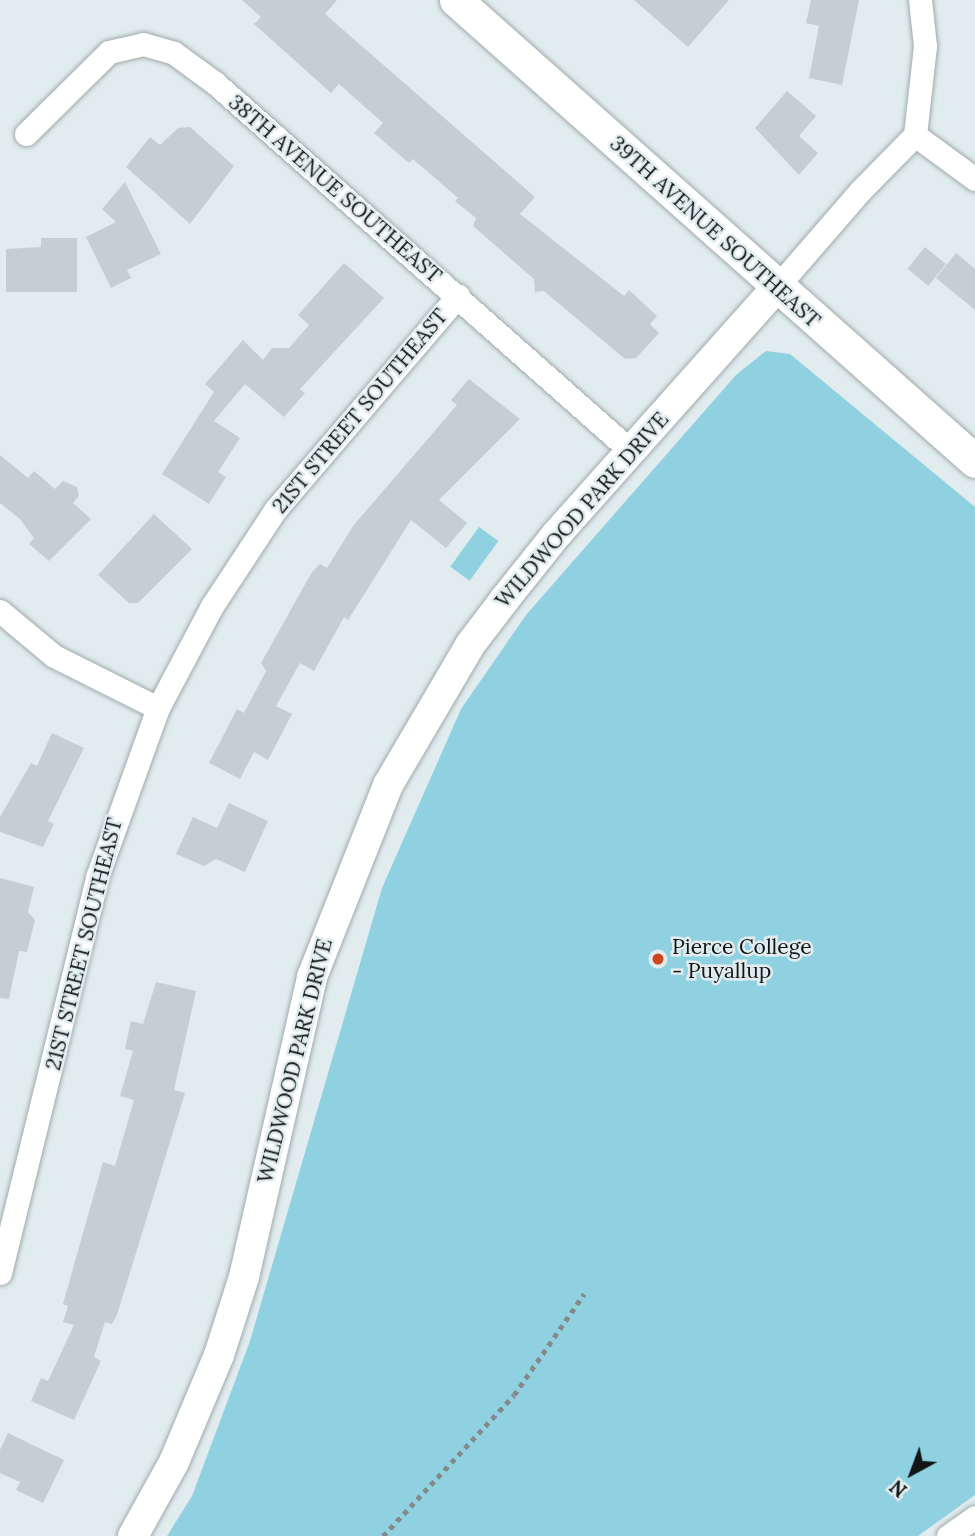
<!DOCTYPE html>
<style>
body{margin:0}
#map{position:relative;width:975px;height:1536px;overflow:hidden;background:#e1ecef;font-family:Lora,serif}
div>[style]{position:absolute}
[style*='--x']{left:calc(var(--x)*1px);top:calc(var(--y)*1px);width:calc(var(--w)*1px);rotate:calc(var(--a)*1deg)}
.green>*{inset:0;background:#90d1e1;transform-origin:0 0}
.building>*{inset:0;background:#c4cfd2;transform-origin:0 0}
.path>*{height:4.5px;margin-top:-2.25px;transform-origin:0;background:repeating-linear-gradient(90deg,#828a8c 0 5px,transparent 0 10px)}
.roads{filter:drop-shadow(0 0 2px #9faaac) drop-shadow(0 0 2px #9faaac)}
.minor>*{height:23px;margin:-11.5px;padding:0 11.5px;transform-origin:11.5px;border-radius:11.5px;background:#fff}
.tertiary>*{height:30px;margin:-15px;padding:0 15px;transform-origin:15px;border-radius:15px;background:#fff}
.secondary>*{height:33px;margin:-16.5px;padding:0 16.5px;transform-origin:16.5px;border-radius:16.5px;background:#fff}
.dots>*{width:19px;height:19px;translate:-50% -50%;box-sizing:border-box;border:4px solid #e1ecef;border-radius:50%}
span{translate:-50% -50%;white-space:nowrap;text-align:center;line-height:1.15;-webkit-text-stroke:5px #e1ecef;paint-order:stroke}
.street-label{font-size:21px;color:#111516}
.poi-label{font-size:21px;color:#111516}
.left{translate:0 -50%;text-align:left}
.north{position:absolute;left:877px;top:1438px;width:70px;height:70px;-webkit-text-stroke:5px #e1ecef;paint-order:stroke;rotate:221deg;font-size:19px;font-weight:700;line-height:28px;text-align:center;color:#111516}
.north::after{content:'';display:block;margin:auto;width:24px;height:32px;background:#111516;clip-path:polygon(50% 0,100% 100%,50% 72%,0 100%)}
</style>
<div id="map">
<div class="green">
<i style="clip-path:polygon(766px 351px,790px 354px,975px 507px,975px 1495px,918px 1536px,167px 1536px,192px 1496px,250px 1341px,382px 888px,461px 709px,526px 615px,736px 375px)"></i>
<i style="left:479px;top:527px;width:24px;height:49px;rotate:36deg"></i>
</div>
<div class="building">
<i style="clip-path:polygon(242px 0,337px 0,325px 14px,535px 197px,520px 214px,624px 296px,629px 290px,657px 316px,650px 324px,659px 333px,636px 358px,625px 359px,544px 291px,535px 292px,534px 279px,473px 226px,476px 218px,455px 201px,458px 198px,413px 159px,409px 163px,374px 133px,383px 123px,339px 84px,331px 93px,254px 24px,261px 17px)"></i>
<i style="clip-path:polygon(634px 0,729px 0,688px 47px)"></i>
<i style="clip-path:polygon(811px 0,859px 0,842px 85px,809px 78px,819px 26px,806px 23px)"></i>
<i style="clip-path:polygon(787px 91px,816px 116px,799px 136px,818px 153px,799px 175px,755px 128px)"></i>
<i style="clip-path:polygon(190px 127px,234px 166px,190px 224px,126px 167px,150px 137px,160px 145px,178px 128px)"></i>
<i style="clip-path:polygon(125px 182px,161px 254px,127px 270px,131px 278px,111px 288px,86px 237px,116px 222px,102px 209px)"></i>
<i style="clip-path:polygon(41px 238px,77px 238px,77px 292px,6px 292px,6px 249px,41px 247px)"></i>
<i style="left:925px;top:247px;width:27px;height:28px;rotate:39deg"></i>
<i style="clip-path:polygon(956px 253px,975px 269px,975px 310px,936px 278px)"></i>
<i style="clip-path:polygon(344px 263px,384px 298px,300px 389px,305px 393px,284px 417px,245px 384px,214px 421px,240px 438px,218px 472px,226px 477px,209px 504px,162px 474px,214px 392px,205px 384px,243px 340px,263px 360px,272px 348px,289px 348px,309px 325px,298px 315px)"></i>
<i style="clip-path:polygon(469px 379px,520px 419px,439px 500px,467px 523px,446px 548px,411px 520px,348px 620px,344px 617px,314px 671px,300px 663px,276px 706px,292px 714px,268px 760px,254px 752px,240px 779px,209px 763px,237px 709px,244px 713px,266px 671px,261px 663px,312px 572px,320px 564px,327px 568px,353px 526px,457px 405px,451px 400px)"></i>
<i style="clip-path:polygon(0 455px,28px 478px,34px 471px,55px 489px,63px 481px,77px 487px,79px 496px,73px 503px,91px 519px,49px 561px,29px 544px,34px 538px,20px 519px,0 503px)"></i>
<i style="clip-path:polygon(154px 514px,192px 549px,138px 603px,129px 603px,98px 575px)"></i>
<i style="clip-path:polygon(52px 733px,84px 748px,48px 821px,54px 824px,43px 847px,0 832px,0 817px,31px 763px,37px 766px)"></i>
<i style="clip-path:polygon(229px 803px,268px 821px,245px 872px,216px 859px,204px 866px,176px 854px,193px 817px,217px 828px)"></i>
<i style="clip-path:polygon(0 878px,34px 887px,28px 912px,35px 920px,27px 952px,19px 951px,9px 999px,0 998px)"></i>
<i style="clip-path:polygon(156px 982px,196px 991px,174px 1090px,185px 1093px,117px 1315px,112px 1324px,105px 1322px,94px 1357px,101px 1361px,74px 1420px,31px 1401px,41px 1378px,48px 1381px,74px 1325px,63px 1322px,68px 1306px,63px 1304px,103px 1162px,115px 1166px,134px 1100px,120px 1096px,133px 1051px,125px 1049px,131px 1021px,143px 1024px)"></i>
<i style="clip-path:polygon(8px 1433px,64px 1460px,43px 1503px,16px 1490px,20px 1482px,0 1473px,0 1450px)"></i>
</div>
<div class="path">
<i style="--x:383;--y:1536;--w:192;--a:-47.1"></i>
<i style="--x:514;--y:1395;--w:123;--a:-55.3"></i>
</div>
<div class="roads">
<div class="minor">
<i style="--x:26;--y:134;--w:117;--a:-44.7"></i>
<i style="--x:109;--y:52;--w:35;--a:-13"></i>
<i style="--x:143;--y:44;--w:32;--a:16"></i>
<i style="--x:174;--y:53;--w:51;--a:36.2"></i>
<i style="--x:215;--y:83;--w:557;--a:41.51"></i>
<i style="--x:915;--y:135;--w:74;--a:36.3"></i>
<i style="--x:776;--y:288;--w:128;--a:-49.1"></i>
<i style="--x:860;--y:191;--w:78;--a:-45.5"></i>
<i style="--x:915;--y:135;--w:90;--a:-83.6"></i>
<i style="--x:925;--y:46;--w:46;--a:-96.2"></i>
<i style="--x:0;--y:611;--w:70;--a:39.8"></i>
<i style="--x:54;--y:656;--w:116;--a:26.6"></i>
<i style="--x:0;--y:1273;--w:408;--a:-76.2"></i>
<i style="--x:97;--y:877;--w:180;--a:-70.2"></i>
<i style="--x:158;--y:708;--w:115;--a:-62.1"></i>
<i style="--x:212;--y:606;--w:115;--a:-56.7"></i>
<i style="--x:275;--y:510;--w:282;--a:-49.5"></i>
<i style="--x:948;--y:1536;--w:33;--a:-35"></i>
</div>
<div class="tertiary">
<i style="--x:133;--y:1536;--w:85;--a:-61"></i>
<i style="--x:174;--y:1462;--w:116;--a:-67.2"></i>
<i style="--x:219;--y:1355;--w:82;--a:-72.2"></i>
<i style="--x:244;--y:1277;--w:308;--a:-77.2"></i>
<i style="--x:312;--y:977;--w:206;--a:-68.4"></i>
<i style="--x:388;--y:785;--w:162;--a:-59.6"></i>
<i style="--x:470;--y:645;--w:58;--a:-52.7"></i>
<i style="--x:505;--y:599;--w:82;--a:-51.4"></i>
<i style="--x:556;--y:535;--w:331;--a:-48.3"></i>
</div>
<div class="secondary">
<i style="--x:456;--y:0;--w:694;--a:41.61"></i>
</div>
</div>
<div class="dots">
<i style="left:658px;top:959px;background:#ce4521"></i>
</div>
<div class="street-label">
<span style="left:335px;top:189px;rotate:41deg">38TH AVENUE SOUTHEAST</span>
<span style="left:715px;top:232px;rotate:42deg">39TH AVENUE SOUTHEAST</span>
<span style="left:360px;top:411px;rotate:-50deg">21ST STREET SOUTHEAST</span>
<span style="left:582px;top:510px;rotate:-49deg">WILDWOOD PARK DRIVE</span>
<span style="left:84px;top:944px;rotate:-76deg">21ST STREET SOUTHEAST</span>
<span style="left:295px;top:1061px;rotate:-76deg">WILDWOOD PARK DRIVE</span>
</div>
<div class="poi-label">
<span class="left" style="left:672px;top:959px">Pierce College<br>- Puyallup</span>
</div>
<div class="north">N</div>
</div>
